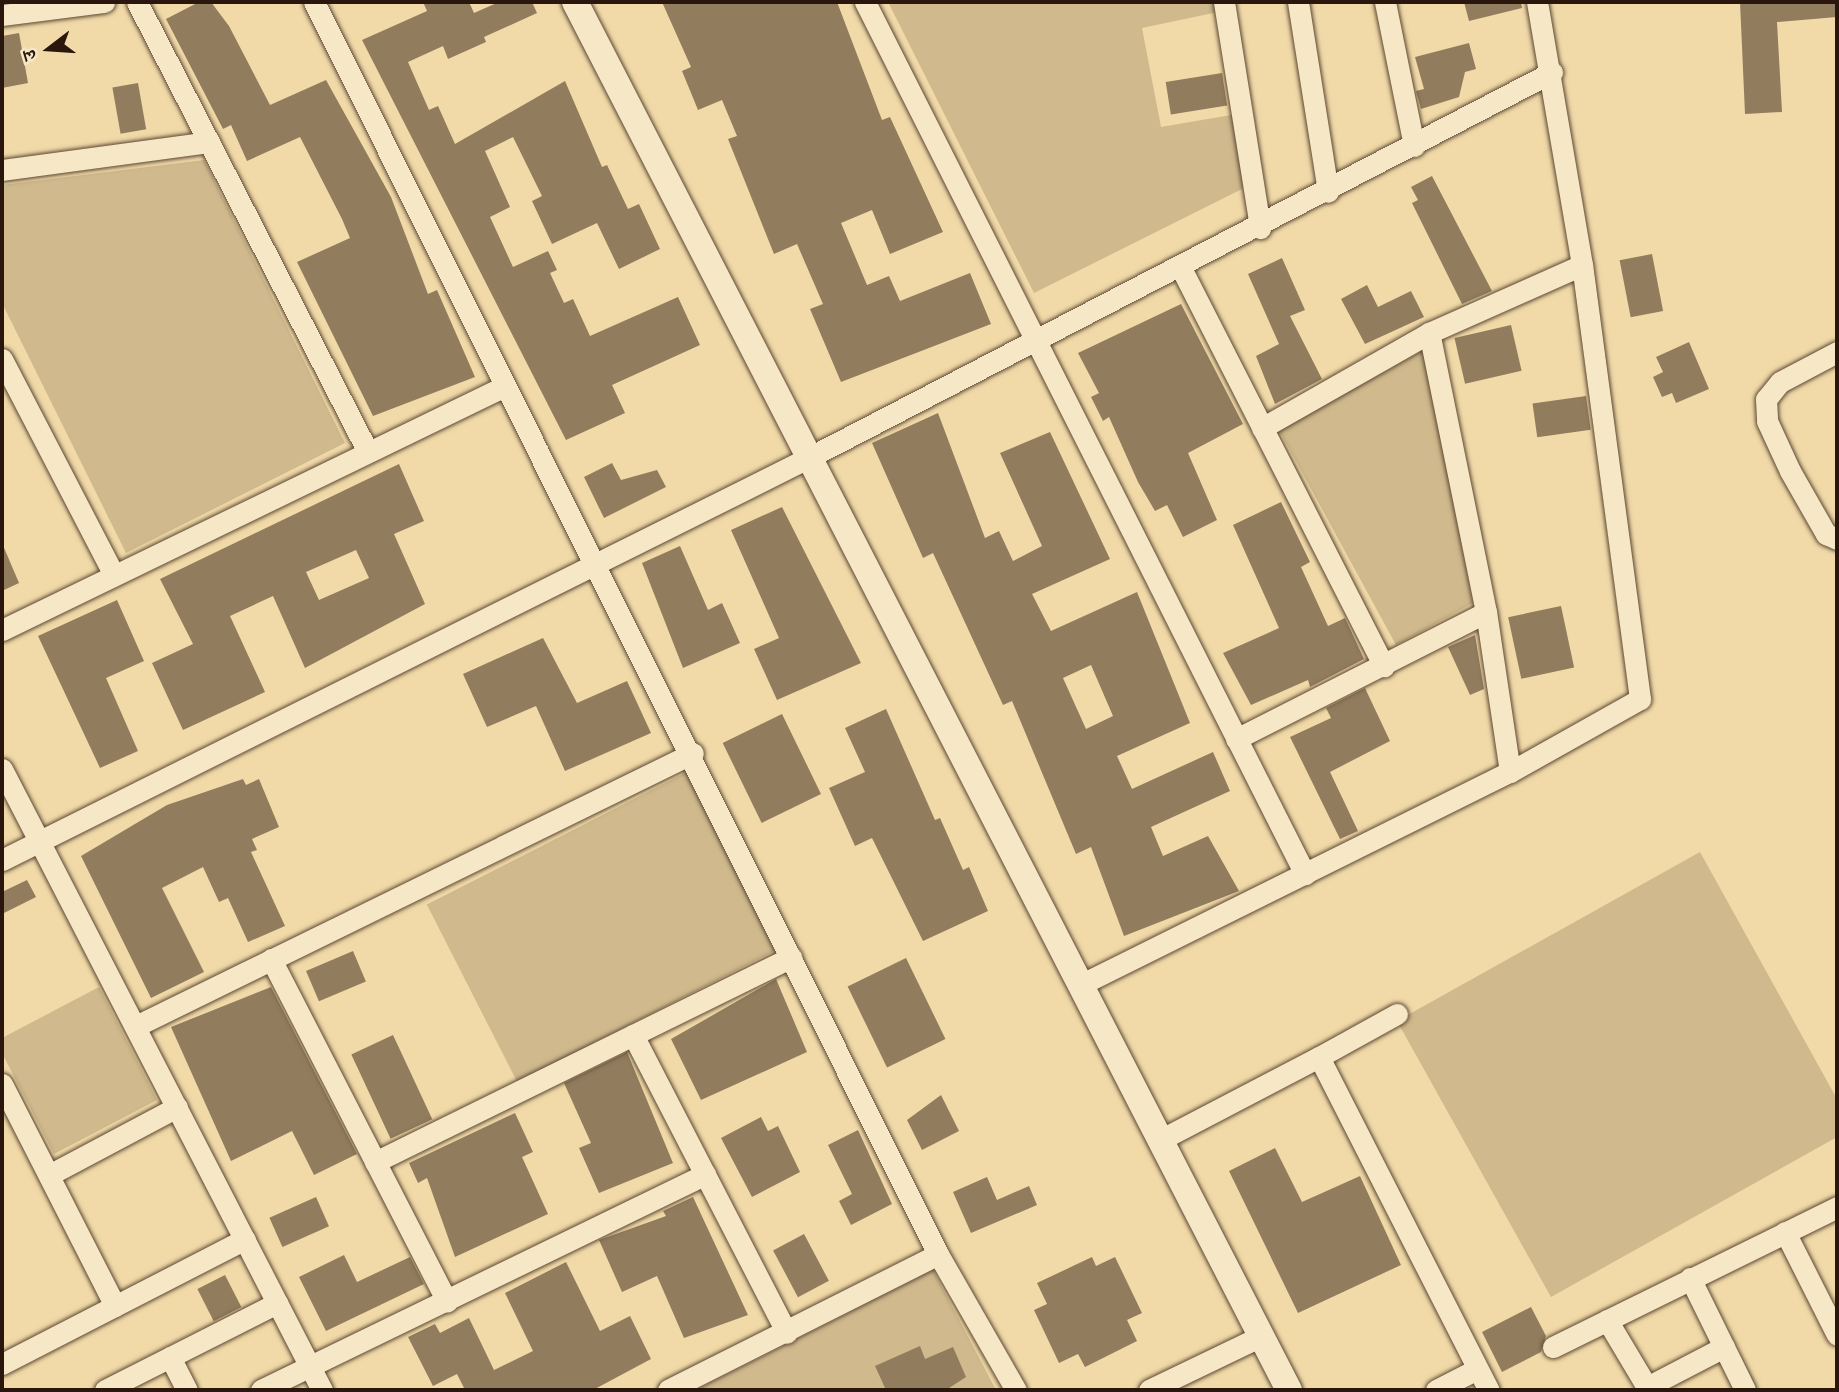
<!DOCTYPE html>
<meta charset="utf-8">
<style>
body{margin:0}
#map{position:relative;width:1839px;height:1392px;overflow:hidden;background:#f1daa8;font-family:"Gentium Book Plus","Noto Serif Devanagari",serif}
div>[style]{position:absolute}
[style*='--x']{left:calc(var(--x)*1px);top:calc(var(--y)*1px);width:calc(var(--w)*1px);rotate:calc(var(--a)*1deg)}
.green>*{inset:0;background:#cfb98d;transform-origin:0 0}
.building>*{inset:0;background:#917c5d;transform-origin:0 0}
.roads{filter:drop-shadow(0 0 2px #5c4733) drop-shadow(0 0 2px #5c4733)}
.minor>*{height:21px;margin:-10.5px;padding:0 10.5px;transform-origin:10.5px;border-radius:10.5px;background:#f6e7c6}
.tertiary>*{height:26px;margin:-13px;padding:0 13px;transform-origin:13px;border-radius:13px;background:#f6e7c6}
span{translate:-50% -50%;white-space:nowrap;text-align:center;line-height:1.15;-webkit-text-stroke:5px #f6e7c6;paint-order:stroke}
.frame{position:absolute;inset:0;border:4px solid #2a160c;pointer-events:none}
.north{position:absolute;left:14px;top:14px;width:70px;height:70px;-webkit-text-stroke:5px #f6e7c6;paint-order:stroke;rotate:253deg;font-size:19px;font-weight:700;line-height:28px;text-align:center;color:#2a160c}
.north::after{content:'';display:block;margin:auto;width:24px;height:32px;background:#2a160c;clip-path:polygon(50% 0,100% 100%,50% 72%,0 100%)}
</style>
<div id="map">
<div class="green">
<i style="clip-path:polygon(888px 2px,1216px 2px,1218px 12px,1142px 28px,1161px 127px,1237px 114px,1246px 187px,1034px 293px)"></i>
<i style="clip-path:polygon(204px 160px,345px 443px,126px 553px,2px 303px,2px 185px)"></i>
<i style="clip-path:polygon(1424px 350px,1473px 603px,1396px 645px,1279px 430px)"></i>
<i style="left:687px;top:772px;width:199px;height:292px;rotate:63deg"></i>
<i style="clip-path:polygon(1700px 852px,1837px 1099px,1837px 1137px,1551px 1297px,1397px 1021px)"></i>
<i style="clip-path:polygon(99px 987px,157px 1100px,54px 1154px,2px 1053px,2px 1038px)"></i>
<i style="clip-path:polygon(933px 1270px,996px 1390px,696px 1390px)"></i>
</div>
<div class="building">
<i style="clip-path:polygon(199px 2px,211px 2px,229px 26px,270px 105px,326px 80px,391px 197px,428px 294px,437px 290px,475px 377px,373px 416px,297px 262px,350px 238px,342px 219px,300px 137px,247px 161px,231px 125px,223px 129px,166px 19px)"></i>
<i style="clip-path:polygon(423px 2px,469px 2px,474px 13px,499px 2px,532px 2px,537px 13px,484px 37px,486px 42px,448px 59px,443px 46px,408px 62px,429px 110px,438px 106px,455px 144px,565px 81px,602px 167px,607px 165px,628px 209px,639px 204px,660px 249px,619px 269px,597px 223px,552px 244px,532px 201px,542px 196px,513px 137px,485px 151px,510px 207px,490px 217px,513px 267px,548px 251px,557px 270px,550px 273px,564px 303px,573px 299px,590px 336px,678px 297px,700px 345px,612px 385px,625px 413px,566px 440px,362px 40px,427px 11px)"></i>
<i style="clip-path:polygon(662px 2px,837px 2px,882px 120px,890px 117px,943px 232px,890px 254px,872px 210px,841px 223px,867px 285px,889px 276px,900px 301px,970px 273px,991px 324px,841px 382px,810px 309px,823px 304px,797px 244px,774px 254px,728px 139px,737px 136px,722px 100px,698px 110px,682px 71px,691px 67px)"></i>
<i style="clip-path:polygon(1464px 2px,1521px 2px,1522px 8px,1469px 21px)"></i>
<i style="clip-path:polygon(1740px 2px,1837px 2px,1837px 17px,1777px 22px,1782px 112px,1745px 114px)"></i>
<i style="clip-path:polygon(19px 33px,28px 83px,2px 88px,2px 36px)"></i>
<i style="clip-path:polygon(1469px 43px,1476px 69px,1465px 72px,1459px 97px,1421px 109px,1416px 91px,1424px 89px,1415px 57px)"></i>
<i style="left:1222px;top:73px;width:33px;height:57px;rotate:81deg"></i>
<i style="left:138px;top:83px;width:47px;height:26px;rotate:80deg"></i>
<i style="clip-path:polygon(1432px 176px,1492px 291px,1462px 304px,1412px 203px,1418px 200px,1411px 187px)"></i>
<i style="left:1652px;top:254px;width:58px;height:33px;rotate:79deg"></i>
<i style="clip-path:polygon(1282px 258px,1305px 310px,1290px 316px,1322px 379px,1275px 404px,1256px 356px,1279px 344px,1248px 274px)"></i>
<i style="clip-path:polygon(1367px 285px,1378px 307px,1411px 291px,1424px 317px,1365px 344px,1341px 299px)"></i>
<i style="clip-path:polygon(1181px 304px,1243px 424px,1188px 453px,1217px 520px,1183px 537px,1167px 505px,1155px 511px,1138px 482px,1109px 417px,1103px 421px,1091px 397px,1099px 393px,1078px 353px)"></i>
<i style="left:1511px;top:325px;width:47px;height:58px;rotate:77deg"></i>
<i style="clip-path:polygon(1689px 342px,1709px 389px,1676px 403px,1672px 393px,1662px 397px,1653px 377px,1663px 372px,1656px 357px)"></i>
<i style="left:1586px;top:396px;width:34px;height:54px;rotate:82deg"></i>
<i style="clip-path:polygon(evenodd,938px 413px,985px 538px,999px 531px,1013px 561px,1042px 546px,1000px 453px,1050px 432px,1110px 559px,1032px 594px,1051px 631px,1137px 592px,1190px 723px,1117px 756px,1132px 789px,1213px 752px,1230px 791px,1151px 827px,1163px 856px,1208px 836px,1239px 891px,1124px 936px,1091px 847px,1076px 854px,1012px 701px,1003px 705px,933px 553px,923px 558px,872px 443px,938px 413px,1091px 665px,1113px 716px,1086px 729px,1063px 678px,1091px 665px)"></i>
<i style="clip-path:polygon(612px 463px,621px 480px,657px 470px,666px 487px,604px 518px,584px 477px)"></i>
<i style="clip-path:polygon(evenodd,399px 464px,424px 521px,394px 534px,425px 604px,305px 668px,273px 596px,230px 616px,265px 692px,183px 730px,152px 663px,193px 644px,160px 579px,399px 464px,356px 550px,369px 578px,319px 600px,306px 572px,356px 550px)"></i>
<i style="clip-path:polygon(1281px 502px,1310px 562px,1301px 567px,1328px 626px,1345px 618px,1364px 659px,1310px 687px,1308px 680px,1251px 705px,1223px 653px,1279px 628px,1233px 525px)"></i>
<i style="clip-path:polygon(782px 507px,861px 663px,777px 700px,754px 649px,779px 638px,731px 530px)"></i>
<i style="clip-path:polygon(2px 543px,19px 583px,2px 591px)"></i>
<i style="clip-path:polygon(680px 546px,708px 610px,722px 603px,740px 643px,683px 668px,642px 563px)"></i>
<i style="clip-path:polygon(117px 600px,144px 661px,106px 678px,138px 751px,100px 768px,38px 636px)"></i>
<i style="left:1561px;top:606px;width:63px;height:54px;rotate:78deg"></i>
<i style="clip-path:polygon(1475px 635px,1484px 689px,1470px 695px,1448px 647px)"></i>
<i style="clip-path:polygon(543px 638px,577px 703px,627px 681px,651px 733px,565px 771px,536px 706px,487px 727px,463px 674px)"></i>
<i style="clip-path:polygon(1365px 688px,1390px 741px,1330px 772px,1358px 831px,1340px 839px,1290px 737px,1331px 718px,1326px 708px)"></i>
<i style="clip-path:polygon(886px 709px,935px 820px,940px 818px,963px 870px,969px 867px,988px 911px,923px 941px,872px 838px,855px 846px,829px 788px,865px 772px,845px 728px)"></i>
<i style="left:782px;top:714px;width:89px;height:66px;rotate:64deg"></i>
<i style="clip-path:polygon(243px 779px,246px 785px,259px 779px,279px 827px,252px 839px,257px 850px,251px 852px,285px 926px,248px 942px,228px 898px,219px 902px,203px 867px,162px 888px,204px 972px,151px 998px,81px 856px,167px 805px)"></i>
<i style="clip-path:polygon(27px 880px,36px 897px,2px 914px,2px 892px)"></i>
<i style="left:353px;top:951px;width:33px;height:51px;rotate:67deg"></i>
<i style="left:906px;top:958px;width:90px;height:65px;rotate:64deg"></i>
<i style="clip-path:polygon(776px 979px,807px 1052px,701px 1100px,671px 1039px)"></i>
<i style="clip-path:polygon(271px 987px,357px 1154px,314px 1175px,292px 1131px,231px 1161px,171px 1027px)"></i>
<i style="left:393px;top:1035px;width:93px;height:46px;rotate:65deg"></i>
<i style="clip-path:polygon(627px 1052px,673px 1163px,599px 1193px,579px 1148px,591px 1143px,564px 1083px)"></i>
<i style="clip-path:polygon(941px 1095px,959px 1131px,922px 1150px,907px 1120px)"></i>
<i style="clip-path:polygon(515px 1113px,533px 1152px,522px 1157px,548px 1214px,455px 1257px,427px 1178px,418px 1183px,409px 1163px)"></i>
<i style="clip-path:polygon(761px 1117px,768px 1131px,778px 1126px,800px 1172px,752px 1197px,721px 1138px)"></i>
<i style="clip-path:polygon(858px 1130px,892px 1204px,851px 1225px,839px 1201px,852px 1194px,828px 1145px)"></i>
<i style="clip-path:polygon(1275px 1148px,1302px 1202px,1360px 1176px,1401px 1265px,1298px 1313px,1229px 1171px)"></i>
<i style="clip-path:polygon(987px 1177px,997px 1200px,1029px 1186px,1037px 1205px,971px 1233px,953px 1192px)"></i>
<i style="left:316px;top:1197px;width:32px;height:51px;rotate:66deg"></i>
<i style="clip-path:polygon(693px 1197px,748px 1315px,684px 1338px,657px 1276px,622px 1292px,599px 1240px,666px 1216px,663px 1211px)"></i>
<i style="left:804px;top:1234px;width:53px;height:35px;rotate:62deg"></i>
<i style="clip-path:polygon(344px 1255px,357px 1282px,410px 1257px,424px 1284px,326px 1331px,299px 1277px)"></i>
<i style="clip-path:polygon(1092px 1257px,1096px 1266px,1115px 1257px,1142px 1313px,1127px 1320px,1137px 1341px,1085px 1367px,1078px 1354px,1059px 1363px,1034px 1310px,1047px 1304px,1037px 1283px)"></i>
<i style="clip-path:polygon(566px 1262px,600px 1331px,630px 1316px,651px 1359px,593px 1390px,465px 1390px,457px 1374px,433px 1386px,408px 1337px,435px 1324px,440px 1333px,469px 1318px,494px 1370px,533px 1351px,505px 1293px)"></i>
<i style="left:225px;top:1275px;width:36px;height:31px;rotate:63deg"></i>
<i style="clip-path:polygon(1531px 1307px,1546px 1336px,1541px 1352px,1502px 1372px,1482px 1332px)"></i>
<i style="clip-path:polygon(920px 1346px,925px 1359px,953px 1347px,966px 1377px,946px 1390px,886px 1390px,875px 1366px)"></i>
</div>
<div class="roads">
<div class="minor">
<i style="--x:137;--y:2;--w:506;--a:62.83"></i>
<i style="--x:314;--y:2;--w:1399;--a:63.51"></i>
<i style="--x:938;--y:1254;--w:157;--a:60.2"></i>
<i style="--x:865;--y:2;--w:977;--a:63.23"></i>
<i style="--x:1224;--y:2;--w:229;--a:80.9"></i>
<i style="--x:1298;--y:2;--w:192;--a:81"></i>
<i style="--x:1385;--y:2;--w:147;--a:78.6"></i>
<i style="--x:2;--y:15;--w:103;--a:-7.3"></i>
<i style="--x:2;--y:170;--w:209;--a:-7.7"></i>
<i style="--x:1181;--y:268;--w:447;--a:63"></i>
<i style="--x:1837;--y:352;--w:64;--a:152.2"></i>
<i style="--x:1780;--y:382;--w:22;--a:129"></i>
<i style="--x:1766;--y:399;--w:22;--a:87"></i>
<i style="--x:1767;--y:421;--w:55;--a:65.3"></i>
<i style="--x:1790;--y:471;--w:73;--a:60.3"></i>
<i style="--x:1826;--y:534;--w:12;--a:24"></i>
<i style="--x:2;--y:359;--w:243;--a:62.6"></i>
<i style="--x:1262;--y:428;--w:192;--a:-29.6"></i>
<i style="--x:2;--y:630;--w:559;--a:-25.88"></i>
<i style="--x:1236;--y:739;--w:280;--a:-26.9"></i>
<i style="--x:2;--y:769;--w:699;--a:62.74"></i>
<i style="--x:1510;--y:772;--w:162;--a:-98.5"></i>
<i style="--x:1486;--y:612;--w:285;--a:-101.5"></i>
<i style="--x:1429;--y:333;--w:167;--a:-24"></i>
<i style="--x:2;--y:860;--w:903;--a:-26.51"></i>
<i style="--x:810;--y:457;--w:836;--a:-27.42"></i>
<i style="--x:271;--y:959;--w:385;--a:62.8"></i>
<i style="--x:1080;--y:985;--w:480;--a:-26.4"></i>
<i style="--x:1510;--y:772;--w:149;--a:-29.3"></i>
<i style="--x:1640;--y:699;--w:438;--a:-97.6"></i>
<i style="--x:1582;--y:265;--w:267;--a:-99.7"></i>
<i style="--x:136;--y:1026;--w:620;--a:-26.11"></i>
<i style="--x:633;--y:1035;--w:335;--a:62.7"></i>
<i style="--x:1319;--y:1057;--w:89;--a:-28.9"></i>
<i style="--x:2;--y:1084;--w:249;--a:63"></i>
<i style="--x:1160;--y:1140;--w:179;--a:-27.6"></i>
<i style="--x:1319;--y:1057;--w:374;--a:63"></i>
<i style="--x:375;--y:1162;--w:464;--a:-26.2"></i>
<i style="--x:49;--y:1175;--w:145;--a:-28"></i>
<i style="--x:1785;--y:1232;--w:115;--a:63.2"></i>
<i style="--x:1690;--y:1278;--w:125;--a:63.8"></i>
<i style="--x:1607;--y:1320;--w:78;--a:59.2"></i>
<i style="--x:1647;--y:1387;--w:87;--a:-27.5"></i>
<i style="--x:1553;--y:1347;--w:317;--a:-26.2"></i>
<i style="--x:170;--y:1357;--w:37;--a:63"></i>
<i style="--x:2;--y:1364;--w:273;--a:-27.2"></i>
<i style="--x:105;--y:1390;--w:193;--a:-26.8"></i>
<i style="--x:261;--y:1390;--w:494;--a:-25.9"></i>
<i style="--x:668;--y:1390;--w:302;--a:-26.7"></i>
<i style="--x:1149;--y:1390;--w:124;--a:-25.7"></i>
<i style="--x:1436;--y:1390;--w:46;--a:-27.1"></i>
</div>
<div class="tertiary">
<i style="--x:575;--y:2;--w:1561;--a:62.78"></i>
</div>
</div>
<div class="frame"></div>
<div class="north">उ</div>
</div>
